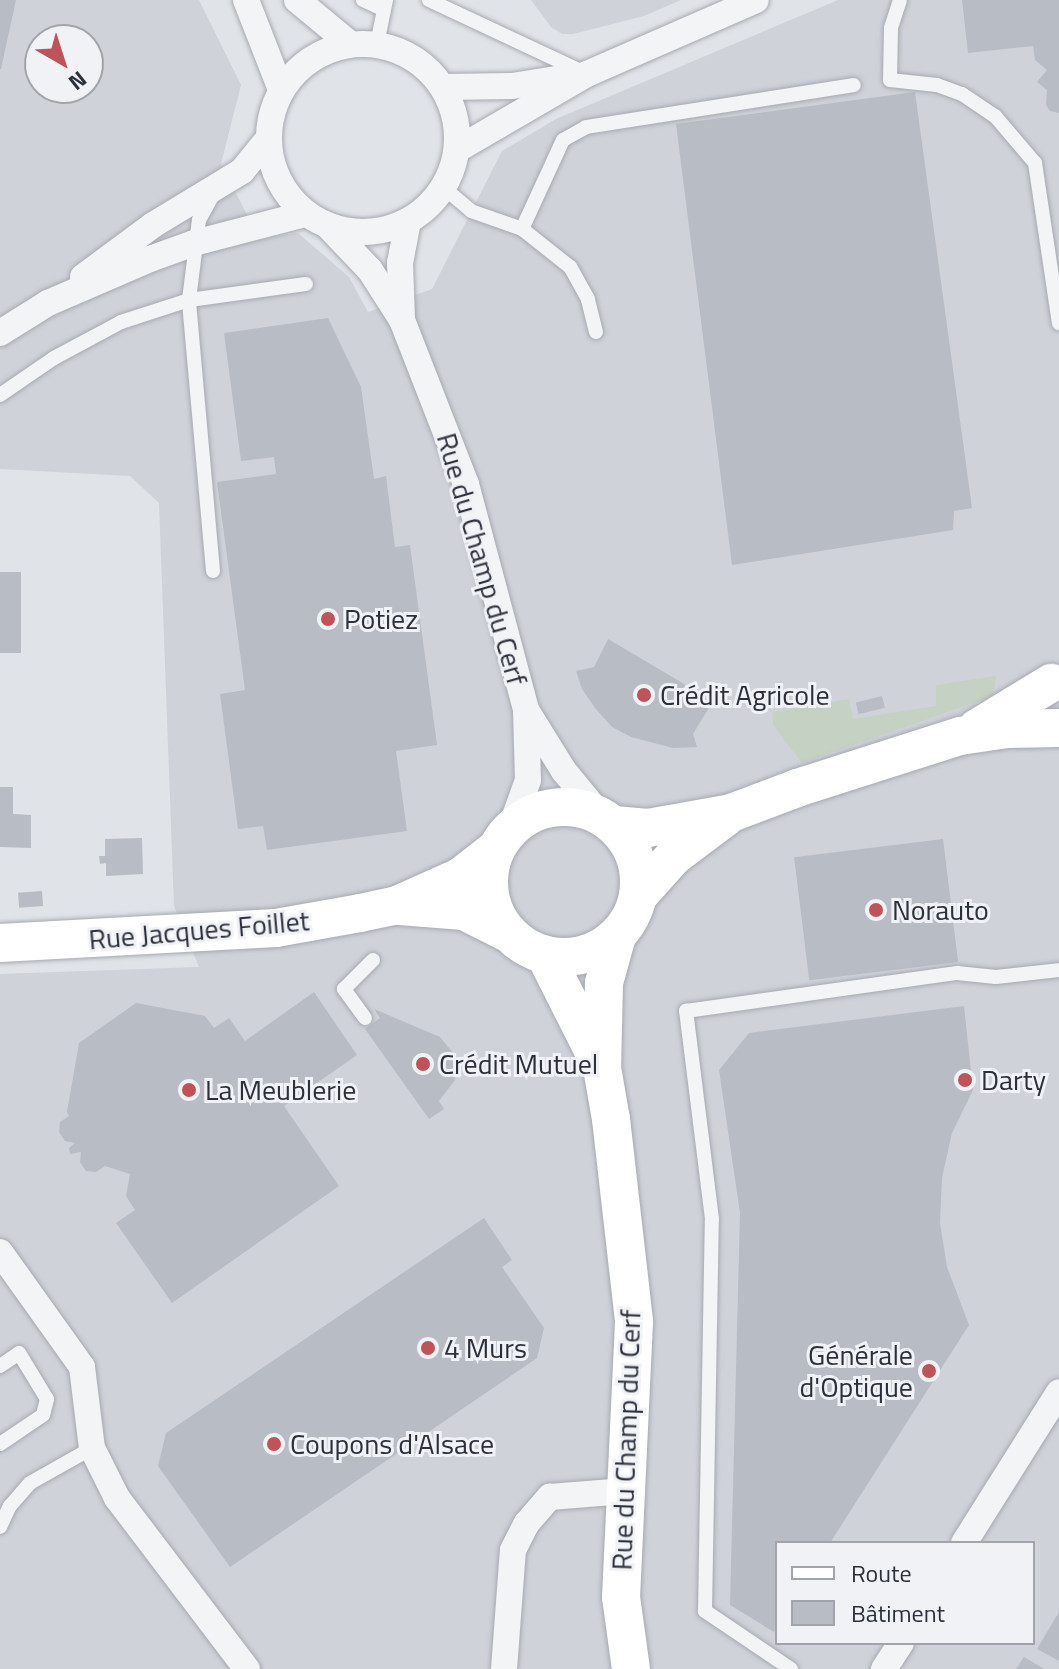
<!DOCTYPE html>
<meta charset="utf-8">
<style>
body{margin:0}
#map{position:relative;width:1059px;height:1669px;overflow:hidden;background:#e0e3e8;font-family:"Titillium Web",sans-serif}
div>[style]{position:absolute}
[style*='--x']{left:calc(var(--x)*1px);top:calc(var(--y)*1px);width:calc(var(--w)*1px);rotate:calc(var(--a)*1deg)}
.built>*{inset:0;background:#cfd2d9}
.green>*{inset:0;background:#c5d1c3}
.building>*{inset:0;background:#b8bcc4;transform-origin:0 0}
.roads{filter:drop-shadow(0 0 2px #a6aab1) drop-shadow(0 0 2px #a6aab1)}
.lane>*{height:14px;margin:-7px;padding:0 7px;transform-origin:7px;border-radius:7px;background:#f3f4f6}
.street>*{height:26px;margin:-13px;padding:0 13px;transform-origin:13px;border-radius:13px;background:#f3f4f6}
.street>.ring{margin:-13px;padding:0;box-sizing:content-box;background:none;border:26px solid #f3f4f6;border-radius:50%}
.secondary>*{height:38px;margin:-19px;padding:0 19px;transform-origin:19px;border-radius:19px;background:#fff}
.secondary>.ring{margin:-19px;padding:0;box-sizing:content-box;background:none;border:38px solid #fff;border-radius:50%}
.dots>*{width:22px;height:22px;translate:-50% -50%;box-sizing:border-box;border:4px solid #f0f2f5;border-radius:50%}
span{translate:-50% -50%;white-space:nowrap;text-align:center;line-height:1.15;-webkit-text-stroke:6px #f0f2f5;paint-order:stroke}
.street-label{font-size:28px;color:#2b303d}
.poi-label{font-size:28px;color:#2b303d}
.left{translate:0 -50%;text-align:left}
.right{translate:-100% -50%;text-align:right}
.legend{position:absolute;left:775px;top:1541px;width:260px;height:104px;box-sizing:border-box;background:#f0f2f5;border:2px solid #a1a4ab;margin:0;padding:10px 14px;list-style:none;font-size:24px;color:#2b303d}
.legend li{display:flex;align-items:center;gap:16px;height:40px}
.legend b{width:40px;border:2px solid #a1a4ab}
.north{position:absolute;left:24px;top:24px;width:80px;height:80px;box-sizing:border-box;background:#f0f2f5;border:2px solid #a1a4ab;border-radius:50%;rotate:141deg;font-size:22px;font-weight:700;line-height:32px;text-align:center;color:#2b303d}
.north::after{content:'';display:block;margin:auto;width:28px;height:36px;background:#bf535a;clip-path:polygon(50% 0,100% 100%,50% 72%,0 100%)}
</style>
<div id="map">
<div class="built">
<i style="clip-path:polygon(evenodd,0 0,199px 0,241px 85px,221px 164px,259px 238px,298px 233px,349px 277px,368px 312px,432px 289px,502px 151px,556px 119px,838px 0,1059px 0,1059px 1669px,0 1669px,0 974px,199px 967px,174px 906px,159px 503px,130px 476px,0 469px,0 0,40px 40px,88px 40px,88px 88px,40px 88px,40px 40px,0 0,777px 1543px,1033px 1543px,1033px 1643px,777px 1643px,777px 1543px)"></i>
<i style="clip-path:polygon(531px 0,681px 0,644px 16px,573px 34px,562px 34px,551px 27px)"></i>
</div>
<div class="green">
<i style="clip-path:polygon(996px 676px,993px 696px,802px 763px,773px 725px,773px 712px,849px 699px,853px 719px,936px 706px,936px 685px)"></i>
</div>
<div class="building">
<i style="clip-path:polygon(0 0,16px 0,1px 69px,0 69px)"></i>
<i style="clip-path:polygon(962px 0,1059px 0,1059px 113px,1050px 111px,1046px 105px,1047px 90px,1037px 82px,1047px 70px,1035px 60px,1033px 46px,968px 53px)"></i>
<i style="clip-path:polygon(915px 92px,972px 508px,954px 511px,953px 530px,732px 565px,676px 124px)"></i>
<i style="clip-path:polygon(328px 318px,361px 387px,374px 479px,386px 476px,395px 547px,410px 545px,437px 745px,396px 751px,407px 831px,267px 850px,263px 826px,238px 829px,220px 694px,245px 690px,217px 482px,276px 474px,274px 457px,241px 461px,224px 333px)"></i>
<i style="left:0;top:572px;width:21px;height:81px"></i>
<i style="clip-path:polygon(608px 639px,713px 701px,693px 734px,697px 747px,673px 748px,631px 737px,612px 727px,595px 708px,582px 689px,576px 671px,594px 667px)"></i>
<i style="left:882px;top:696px;width:12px;height:27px;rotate:76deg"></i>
<i style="clip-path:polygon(0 787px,13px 787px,13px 814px,31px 815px,31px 848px,0 847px)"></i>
<i style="clip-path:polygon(142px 838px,143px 874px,106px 876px,106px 863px,100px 864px,99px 856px,105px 856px,105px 839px)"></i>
<i style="left:943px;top:839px;width:124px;height:150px;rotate:83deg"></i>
<i style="left:42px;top:891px;width:15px;height:24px;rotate:86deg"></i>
<i style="clip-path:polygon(314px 992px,357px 1055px,284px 1106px,339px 1186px,172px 1303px,116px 1223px,135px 1210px,126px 1196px,130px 1174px,105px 1166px,96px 1172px,86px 1171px,80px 1162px,81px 1152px,70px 1154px,69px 1148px,75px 1143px,65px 1141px,59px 1132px,60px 1122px,69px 1116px,67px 1112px,79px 1043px,136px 1003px,205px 1016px,214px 1028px,229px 1018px,245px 1041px)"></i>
<i style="clip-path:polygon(964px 1006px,973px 1090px,952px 1133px,942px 1178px,940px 1223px,947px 1267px,969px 1325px,830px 1543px,777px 1543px,777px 1626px,774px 1632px,730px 1605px,740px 1213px,719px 1070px,749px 1033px)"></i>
<i style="clip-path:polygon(374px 1009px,440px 1037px,454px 1054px,455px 1080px,439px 1101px,444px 1109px,429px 1119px,365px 1029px,380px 1018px)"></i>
<i style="clip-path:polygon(484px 1218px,512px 1260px,502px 1267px,544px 1328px,537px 1358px,230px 1567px,158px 1466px,166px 1433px)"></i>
<i style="clip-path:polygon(1059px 1612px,1059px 1661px,1037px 1649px)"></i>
<i style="clip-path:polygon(1024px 1657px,1044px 1669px,1016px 1669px)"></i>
</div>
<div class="roads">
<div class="lane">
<i style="--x:363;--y:0;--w:23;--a:25"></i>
<i style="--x:429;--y:0;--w:170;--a:25.1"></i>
<i style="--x:900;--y:0;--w:29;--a:108"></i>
<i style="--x:891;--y:28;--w:52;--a:91.1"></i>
<i style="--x:890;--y:80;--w:47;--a:6.1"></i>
<i style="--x:937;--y:85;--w:27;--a:20"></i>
<i style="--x:962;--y:94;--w:40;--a:34"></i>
<i style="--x:995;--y:116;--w:62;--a:49.6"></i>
<i style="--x:1035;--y:163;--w:162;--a:81.5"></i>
<i style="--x:377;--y:44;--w:45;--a:-78.4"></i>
<i style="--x:444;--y:188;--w:35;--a:40"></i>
<i style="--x:471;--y:211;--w:54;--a:19.4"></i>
<i style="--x:596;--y:332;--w:34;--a:-104"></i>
<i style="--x:588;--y:299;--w:37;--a:-119"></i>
<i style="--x:570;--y:267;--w:61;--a:-141.6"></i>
<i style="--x:522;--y:229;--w:98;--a:-65.3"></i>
<i style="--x:563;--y:140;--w:26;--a:-29"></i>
<i style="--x:586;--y:127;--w:271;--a:-8.9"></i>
<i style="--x:0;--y:395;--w:65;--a:-34.4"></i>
<i style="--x:54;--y:358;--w:76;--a:-28.2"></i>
<i style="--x:121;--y:322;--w:71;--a:-17.9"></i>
<i style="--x:189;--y:300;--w:118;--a:-7.8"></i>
<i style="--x:213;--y:571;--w:272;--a:-95.1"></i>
<i style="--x:189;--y:300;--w:81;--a:-82.9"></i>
<i style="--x:199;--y:220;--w:31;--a:-61"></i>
<i style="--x:365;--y:1018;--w:36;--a:-126"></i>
<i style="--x:344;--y:989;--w:41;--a:-45"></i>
<i style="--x:0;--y:1366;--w:23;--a:-34"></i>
<i style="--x:19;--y:1353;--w:54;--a:58.7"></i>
<i style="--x:47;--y:1399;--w:16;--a:104"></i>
<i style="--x:43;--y:1415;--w:52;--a:146"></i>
<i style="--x:0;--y:1527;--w:23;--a:-65"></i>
<i style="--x:10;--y:1506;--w:30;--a:-49"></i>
<i style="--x:30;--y:1483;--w:71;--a:-29.4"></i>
<i style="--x:791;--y:1669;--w:104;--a:-146"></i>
<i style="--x:705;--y:1611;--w:392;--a:-89"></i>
<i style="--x:712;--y:1219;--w:210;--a:-97.1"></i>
<i style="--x:686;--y:1011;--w:274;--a:-8"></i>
<i style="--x:957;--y:973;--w:39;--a:6"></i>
<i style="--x:996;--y:977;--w:63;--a:-6.3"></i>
</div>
<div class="street">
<i style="--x:246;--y:0;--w:97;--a:68.7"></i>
<i style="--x:297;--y:0;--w:69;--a:39.7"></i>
<i class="ring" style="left:269px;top:44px;width:162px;height:162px"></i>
<i style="--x:443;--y:87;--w:69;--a:-0.8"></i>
<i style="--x:512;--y:86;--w:57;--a:-9.1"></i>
<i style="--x:458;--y:149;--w:149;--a:-30.2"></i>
<i style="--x:587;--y:74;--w:184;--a:-23.6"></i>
<i style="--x:329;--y:227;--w:59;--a:46.4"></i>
<i style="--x:370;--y:270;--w:59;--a:57.4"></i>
<i style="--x:402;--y:320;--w:176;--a:68.7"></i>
<i style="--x:466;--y:484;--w:234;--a:75.1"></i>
<i style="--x:526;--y:710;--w:70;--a:88.4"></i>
<i style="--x:528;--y:780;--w:53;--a:109.8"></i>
<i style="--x:83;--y:277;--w:87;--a:-36.6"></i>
<i style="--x:153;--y:225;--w:104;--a:-31.2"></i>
<i style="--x:242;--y:171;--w:41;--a:-50.9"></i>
<i style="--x:402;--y:320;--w:57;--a:-92"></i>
<i style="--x:400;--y:263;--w:43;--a:-79.2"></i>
<i style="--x:0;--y:333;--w:57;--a:-32"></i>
<i style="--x:48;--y:303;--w:111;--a:-23.3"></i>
<i style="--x:150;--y:259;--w:47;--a:-20"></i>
<i style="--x:194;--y:243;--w:115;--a:-14.6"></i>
<i style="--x:528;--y:713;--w:68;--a:58.2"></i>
<i style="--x:564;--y:771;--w:57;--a:50.7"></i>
<i style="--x:0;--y:1252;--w:141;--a:54.5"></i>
<i style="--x:82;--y:1367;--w:82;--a:83"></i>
<i style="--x:92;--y:1448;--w:56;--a:63.4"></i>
<i style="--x:117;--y:1498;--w:215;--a:52.8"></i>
<i style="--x:964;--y:1543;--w:178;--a:-57.8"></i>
<i style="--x:504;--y:1669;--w:119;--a:-85.7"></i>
<i style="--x:513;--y:1550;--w:30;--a:-63"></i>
<i style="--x:527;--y:1523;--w:35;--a:-49"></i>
<i style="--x:550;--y:1497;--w:75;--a:-4.6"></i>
<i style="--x:884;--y:1669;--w:31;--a:-57"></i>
</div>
<div class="secondary">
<i style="--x:977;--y:728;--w:87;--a:-31.3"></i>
<i class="ring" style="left:489px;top:807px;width:112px;height:112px"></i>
<i style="--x:614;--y:825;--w:34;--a:5"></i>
<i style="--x:648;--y:828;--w:84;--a:-10.2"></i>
<i style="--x:731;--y:813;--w:71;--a:-20.7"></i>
<i style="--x:797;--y:788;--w:171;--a:-17.7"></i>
<i style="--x:960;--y:736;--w:48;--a:-8.5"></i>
<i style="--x:1007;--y:729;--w:52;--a:-1.1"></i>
<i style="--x:638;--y:896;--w:54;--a:-48"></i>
<i style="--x:674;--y:856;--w:65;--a:-36.9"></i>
<i style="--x:400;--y:906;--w:64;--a:4.5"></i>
<i style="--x:464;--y:911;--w:49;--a:26.6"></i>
<i style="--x:617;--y:936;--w:49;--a:105.5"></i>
<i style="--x:604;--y:983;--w:85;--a:91.3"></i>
<i style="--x:602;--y:1068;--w:52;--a:80"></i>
<i style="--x:611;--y:1119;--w:204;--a:83.5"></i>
<i style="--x:634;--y:1322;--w:275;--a:92.7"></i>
<i style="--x:621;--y:1597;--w:73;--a:82.1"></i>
<i style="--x:0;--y:943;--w:276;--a:-3.1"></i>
<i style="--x:276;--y:928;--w:85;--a:-10.1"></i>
<i style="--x:360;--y:913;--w:38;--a:-12"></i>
<i style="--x:397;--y:905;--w:69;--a:-24"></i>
<i style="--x:460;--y:877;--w:46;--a:-37.9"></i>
<i style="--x:545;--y:955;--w:120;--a:63.2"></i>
</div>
</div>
<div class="dots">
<i style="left:328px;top:619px;background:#bf535a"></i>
<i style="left:644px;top:695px;background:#bf535a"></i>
<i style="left:876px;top:910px;background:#bf535a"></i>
<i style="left:423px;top:1064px;background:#bf535a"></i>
<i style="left:965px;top:1080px;background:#bf535a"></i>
<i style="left:189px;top:1090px;background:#bf535a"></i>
<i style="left:428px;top:1348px;background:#bf535a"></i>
<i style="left:929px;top:1371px;background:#bf535a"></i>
<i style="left:274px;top:1444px;background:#bf535a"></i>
</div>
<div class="street-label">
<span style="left:482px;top:559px;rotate:74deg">Rue du Champ du Cerf</span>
<span style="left:199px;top:930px;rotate:-5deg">Rue Jacques Foillet</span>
<span style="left:626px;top:1440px;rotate:-88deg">Rue du Champ du Cerf</span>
</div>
<div class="poi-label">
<span class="left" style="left:344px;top:619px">Potiez</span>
<span class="left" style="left:660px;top:695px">Crédit Agricole</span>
<span class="left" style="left:892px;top:910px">Norauto</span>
<span class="left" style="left:439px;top:1064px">Crédit Mutuel</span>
<span class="left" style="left:981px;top:1080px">Darty</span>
<span class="left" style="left:205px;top:1090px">La Meublerie</span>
<span class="left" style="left:444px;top:1348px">4 Murs</span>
<span class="right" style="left:913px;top:1371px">Générale<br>d'Optique</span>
<span class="left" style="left:290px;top:1444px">Coupons d'Alsace</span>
</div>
<ul class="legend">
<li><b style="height:10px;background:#fff"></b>Route</li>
<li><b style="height:22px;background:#b8bcc4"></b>Bâtiment</li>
</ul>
<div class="north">N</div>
</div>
